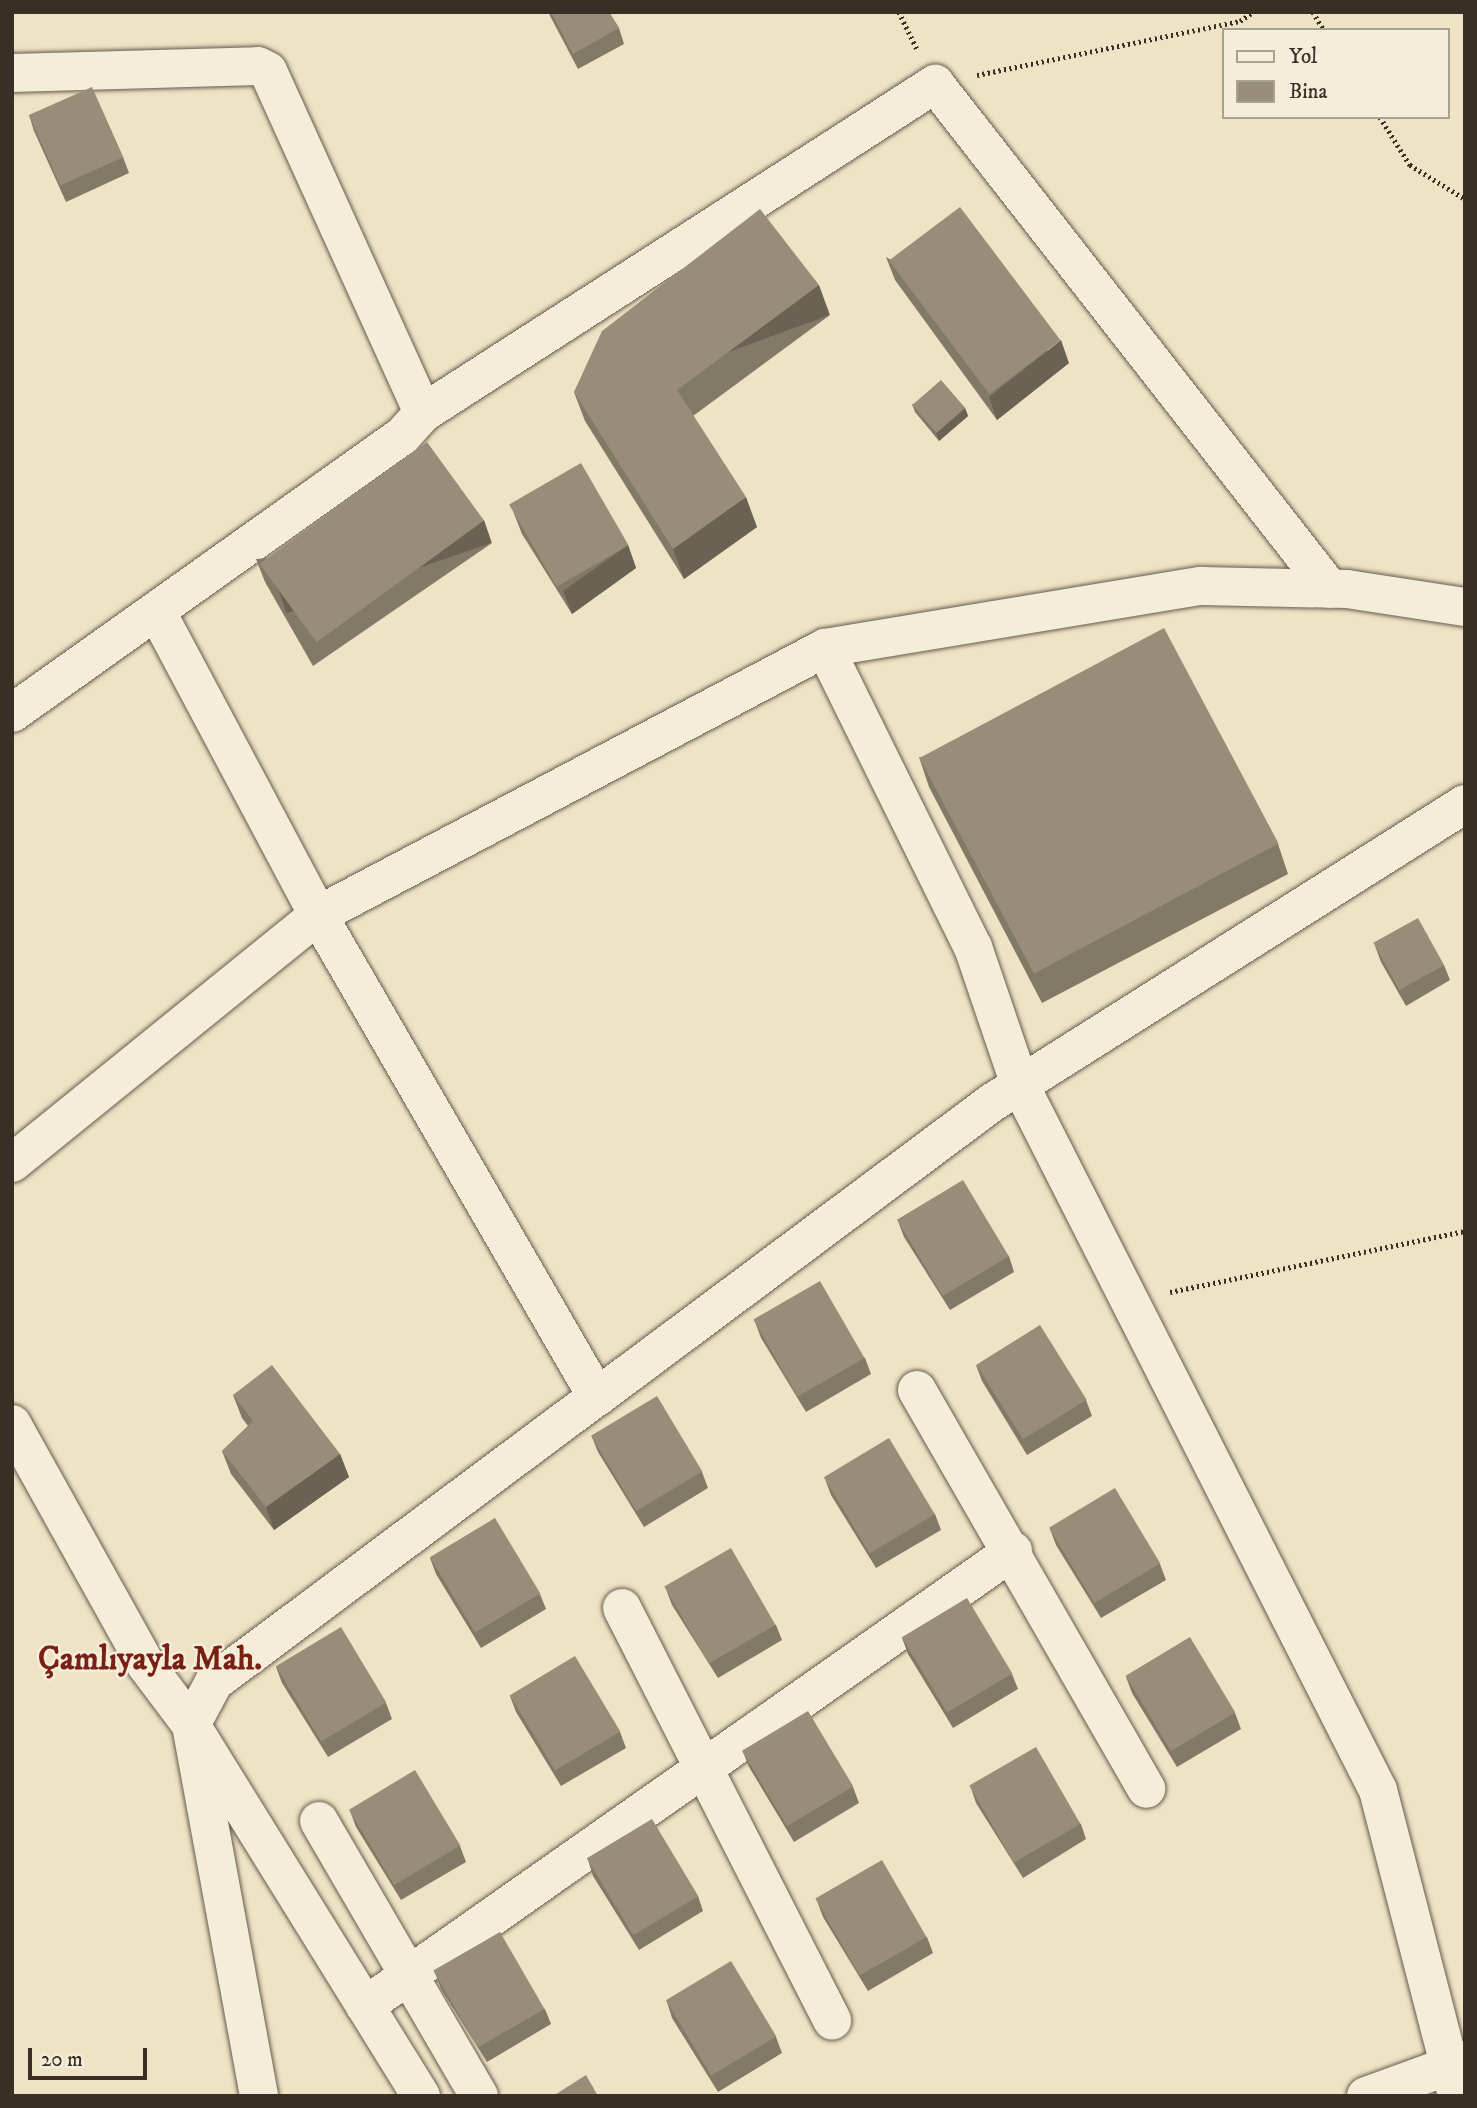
<!DOCTYPE html>
<meta charset="utf-8">
<style>
body{margin:0}
#map{position:relative;width:1477px;height:2108px;overflow:hidden;background:#eee3c5;font-family:"IM FELL DW Pica",serif}
div>[style]{position:absolute}
[style*='--x']{left:calc(var(--x)*1px);top:calc(var(--y)*1px);width:calc(var(--w)*1px);rotate:calc(var(--a)*1deg)}
.path>*{height:4.5px;margin-top:-2.25px;transform-origin:0;background:repeating-linear-gradient(90deg,#392f24 0 2px,transparent 0 5.5px)}
.roads{filter:drop-shadow(0 0 2px #665c4c) drop-shadow(0 0 2px #665c4c)}
.minor>*{height:38px;margin:-19px;padding:0 19px;transform-origin:19px;border-radius:19px;background:#f4edd9}
.wall>*{inset:0;background:#827967}
.shaded-wall>*{inset:0;background:#6a6354;transform-origin:0 0}
.building>*{inset:0;background:#978d78;transform-origin:0 0}
span{translate:-50% -50%;white-space:nowrap;text-align:center;line-height:1.15;-webkit-text-stroke:5px #f4edd9;paint-order:stroke}
.district-label{font-size:33px;color:#7a1f14;font-weight:700}
.frame{position:absolute;inset:0;border:14px solid #392f24;pointer-events:none}
.legend{position:absolute;left:1222px;top:28px;width:228px;height:91px;box-sizing:border-box;background:#f4edd9;border:2px solid #a9a191;margin:0;padding:9px 12px;list-style:none;font-size:21px;color:#392f24}
.legend li{display:flex;align-items:center;gap:14px;height:35px}
.legend b{width:35px;border:2px solid #a9a191}
.scale{position:absolute;left:28px;top:2048px;width:119px;height:32px;box-sizing:border-box;border:4px solid #392f24;border-top:0;padding-left:9px;font-size:21px;line-height:24px;white-space:nowrap;color:#392f24;-webkit-text-stroke:5px #f4edd9;paint-order:stroke}
</style>
<div id="map">
<div class="path">
<i style="--x:899;--y:12;--w:41;--a:64.1"></i>
<i style="--x:1313;--y:12;--w:21;--a:59"></i>
<i style="--x:977;--y:75;--w:268;--a:-11.6"></i>
<i style="--x:1240;--y:21;--w:16;--a:-35"></i>
<i style="--x:1380;--y:117;--w:57;--a:58"></i>
<i style="--x:1410;--y:165;--w:65;--a:31.7"></i>
<i style="--x:1170;--y:1292;--w:301;--a:-11.7"></i>
</div>
<div class="roads">
<div class="minor">
<i style="--x:12;--y:73;--w:246;--a:-1.6"></i>
<i style="--x:258;--y:66;--w:11;--a:27"></i>
<i style="--x:268;--y:71;--w:375;--a:65.6"></i>
<i style="--x:423;--y:413;--w:31;--a:132"></i>
<i style="--x:402;--y:436;--w:478;--a:144.6"></i>
<i style="--x:423;--y:413;--w:609;--a:-32.72"></i>
<i style="--x:935;--y:84;--w:641;--a:51.97"></i>
<i style="--x:825;--y:648;--w:334;--a:63.7"></i>
<i style="--x:973;--y:947;--w:146;--a:71.2"></i>
<i style="--x:1020;--y:1085;--w:791;--a:63.08"></i>
<i style="--x:1378;--y:1790;--w:316;--a:75.5"></i>
<i style="--x:12;--y:1163;--w:394;--a:-39"></i>
<i style="--x:318;--y:915;--w:343;--a:-118"></i>
<i style="--x:917;--y:1390;--w:460;--a:60.1"></i>
<i style="--x:597;--y:1397;--w:494;--a:-36.7"></i>
<i style="--x:993;--y:1102;--w:558;--a:-32.27"></i>
<i style="--x:12;--y:1424;--w:276;--a:60.9"></i>
<i style="--x:146;--y:1665;--w:75;--a:53.1"></i>
<i style="--x:191;--y:1725;--w:377;--a:79.6"></i>
<i style="--x:622;--y:1608;--w:463;--a:63"></i>
<i style="--x:319;--y:1821;--w:318;--a:59.8"></i>
<i style="--x:365;--y:2006;--w:792;--a:-35.08"></i>
<i style="--x:421;--y:2096;--w:437;--a:-121.8"></i>
<i style="--x:191;--y:1725;--w:49;--a:-61.9"></i>
<i style="--x:214;--y:1682;--w:477;--a:-36.7"></i>
<i style="--x:597;--y:1397;--w:557;--a:-120.06"></i>
<i style="--x:318;--y:915;--w:573;--a:-27.77"></i>
<i style="--x:825;--y:648;--w:381;--a:-9.4"></i>
<i style="--x:1201;--y:586;--w:146;--a:1.2"></i>
<i style="--x:1347;--y:589;--w:119;--a:8.7"></i>
<i style="--x:1366;--y:2096;--w:105;--a:-20"></i>
</div>
</div>
<div class="wall">
<i style="clip-path:polygon(548px 12px,609px 12px,619px 28px,624px 44px,578px 69px)"></i>
<i style="clip-path:polygon(29px 115px,123px 157px,129px 173px,66px 202px,34px 131px)"></i>
<i style="clip-path:polygon(886px 257px,1069px 363px,997px 420px,895px 280px)"></i>
<i style="clip-path:polygon(830px 315px,693px 416px,757px 527px,684px 579px,585px 421px,574px 392px)"></i>
<i style="clip-path:polygon(912px 404px,965px 408px,968px 416px,939px 441px,915px 412px)"></i>
<i style="clip-path:polygon(513px 511px,628px 545px,636px 568px,572px 614px,522px 534px)"></i>
<i style="clip-path:polygon(492px 543px,313px 666px,265px 582px,256px 559px)"></i>
<i style="clip-path:polygon(919px 757px,1278px 844px,1288px 874px,1042px 1003px,929px 787px)"></i>
<i style="clip-path:polygon(1375px 946px,1444px 965px,1450px 980px,1406px 1006px,1381px 962px)"></i>
<i style="clip-path:polygon(898px 1221px,1009px 1256px,1014px 1272px,950px 1310px,904px 1237px)"></i>
<i style="clip-path:polygon(755px 1322px,865px 1358px,871px 1374px,806px 1412px,761px 1338px)"></i>
<i style="clip-path:polygon(976px 1365px,1086px 1400px,1092px 1416px,1027px 1455px,982px 1381px)"></i>
<i style="clip-path:polygon(233px 1395px,340px 1454px,349px 1477px,274px 1530px,231px 1474px,222px 1451px,248px 1426px,242px 1418px)"></i>
<i style="clip-path:polygon(592px 1437px,702px 1472px,708px 1488px,644px 1527px,598px 1452px)"></i>
<i style="clip-path:polygon(825px 1479px,935px 1514px,941px 1530px,876px 1568px,831px 1495px)"></i>
<i style="clip-path:polygon(1050px 1529px,1160px 1564px,1166px 1580px,1101px 1618px,1056px 1545px)"></i>
<i style="clip-path:polygon(430px 1558px,540px 1594px,546px 1609px,481px 1648px,436px 1574px)"></i>
<i style="clip-path:polygon(666px 1589px,776px 1625px,782px 1640px,718px 1678px,672px 1605px)"></i>
<i style="clip-path:polygon(902px 1638px,1012px 1674px,1018px 1689px,953px 1728px,908px 1654px)"></i>
<i style="clip-path:polygon(276px 1667px,386px 1703px,392px 1719px,328px 1757px,282px 1683px)"></i>
<i style="clip-path:polygon(1126px 1677px,1235px 1713px,1241px 1729px,1177px 1767px,1132px 1693px)"></i>
<i style="clip-path:polygon(510px 1696px,620px 1732px,626px 1748px,561px 1786px,516px 1712px)"></i>
<i style="clip-path:polygon(743px 1752px,853px 1787px,859px 1803px,794px 1842px,749px 1767px)"></i>
<i style="clip-path:polygon(971px 1788px,1081px 1824px,1086px 1839px,1023px 1878px,976px 1803px)"></i>
<i style="clip-path:polygon(350px 1811px,460px 1846px,466px 1862px,401px 1900px,356px 1827px)"></i>
<i style="clip-path:polygon(588px 1860px,698px 1896px,703px 1911px,639px 1950px,593px 1876px)"></i>
<i style="clip-path:polygon(817px 1901px,927px 1937px,933px 1953px,868px 1991px,823px 1917px)"></i>
<i style="clip-path:polygon(435px 1973px,545px 2009px,551px 2024px,487px 2062px,441px 1989px)"></i>
<i style="clip-path:polygon(667px 2002px,776px 2037px,782px 2053px,718px 2092px,672px 2018px)"></i>
</div>
<div class="shaded-wall">
<i style="left:819px;top:285px;width:32px;height:177px;rotate:70deg"></i>
<i style="clip-path:polygon(1061px 340px,1069px 363px,997px 420px,989px 397px)"></i>
<i style="clip-path:polygon(965px 408px,968px 416px,939px 441px,936px 433px)"></i>
<i style="clip-path:polygon(746px 497px,757px 527px,684px 579px,673px 549px)"></i>
<i style="left:484px;top:520px;width:24px;height:217px;rotate:71deg"></i>
<i style="clip-path:polygon(628px 545px,636px 568px,572px 614px,563px 591px)"></i>
<i style="clip-path:polygon(340px 1454px,349px 1477px,274px 1530px,266px 1507px)"></i>
</div>
<div class="building">
<i style="clip-path:polygon(551px 12px,609px 12px,619px 28px,573px 54px)"></i>
<i style="left:92px;top:87px;width:77px;height:69px;rotate:66deg"></i>
<i style="left:960px;top:207px;width:167px;height:89px;rotate:53deg"></i>
<i style="clip-path:polygon(760px 209px,819px 285px,677px 390px,746px 497px,673px 549px,574px 392px,602px 331px)"></i>
<i style="left:941px;top:380px;width:37px;height:38px;rotate:49deg"></i>
<i style="left:427px;top:442px;width:97px;height:207px;rotate:54deg"></i>
<i style="left:581px;top:463px;width:95px;height:83px;rotate:60deg"></i>
<i style="left:1164px;top:628px;width:244px;height:277px;rotate:62deg"></i>
<i style="left:1418px;top:918px;width:54px;height:51px;rotate:61deg"></i>
<i style="left:963px;top:1180px;width:89px;height:77px;rotate:59deg"></i>
<i style="left:820px;top:1281px;width:89px;height:77px;rotate:60deg"></i>
<i style="left:1040px;top:1325px;width:88px;height:75px;rotate:58deg"></i>
<i style="clip-path:polygon(272px 1365px,340px 1454px,266px 1507px,222px 1451px,253px 1421px,233px 1395px)"></i>
<i style="left:657px;top:1396px;width:88px;height:77px;rotate:59deg"></i>
<i style="left:889px;top:1438px;width:89px;height:76px;rotate:59deg"></i>
<i style="left:1115px;top:1488px;width:88px;height:77px;rotate:59deg"></i>
<i style="left:495px;top:1518px;width:88px;height:76px;rotate:59deg"></i>
<i style="left:731px;top:1548px;width:89px;height:77px;rotate:60deg"></i>
<i style="left:967px;top:1598px;width:88px;height:76px;rotate:59deg"></i>
<i style="left:341px;top:1627px;width:88px;height:76px;rotate:59deg"></i>
<i style="left:1190px;top:1637px;width:88px;height:75px;rotate:59deg"></i>
<i style="left:575px;top:1656px;width:88px;height:76px;rotate:59deg"></i>
<i style="left:808px;top:1711px;width:88px;height:77px;rotate:59deg"></i>
<i style="left:1036px;top:1747px;width:89px;height:77px;rotate:60deg"></i>
<i style="left:415px;top:1770px;width:88px;height:77px;rotate:59deg"></i>
<i style="left:652px;top:1819px;width:90px;height:76px;rotate:59deg"></i>
<i style="left:882px;top:1860px;width:89px;height:77px;rotate:60deg"></i>
<i style="left:500px;top:1932px;width:89px;height:77px;rotate:60deg"></i>
<i style="left:731px;top:1961px;width:88px;height:76px;rotate:59deg"></i>
<i style="clip-path:polygon(586px 2075px,598px 2096px,553px 2096px)"></i>
</div>
<div class="district-label">
<span style="left:150px;top:1660px">Çamlıyayla Mah.</span>
</div>
<div class="frame"></div>
<ul class="legend">
<li><b style="height:9px;background:#f4edd9"></b>Yol</li>
<li><b style="height:19px;background:#978d78"></b>Bina</li>
</ul>
<div class="scale">20 m</div>
</div>
